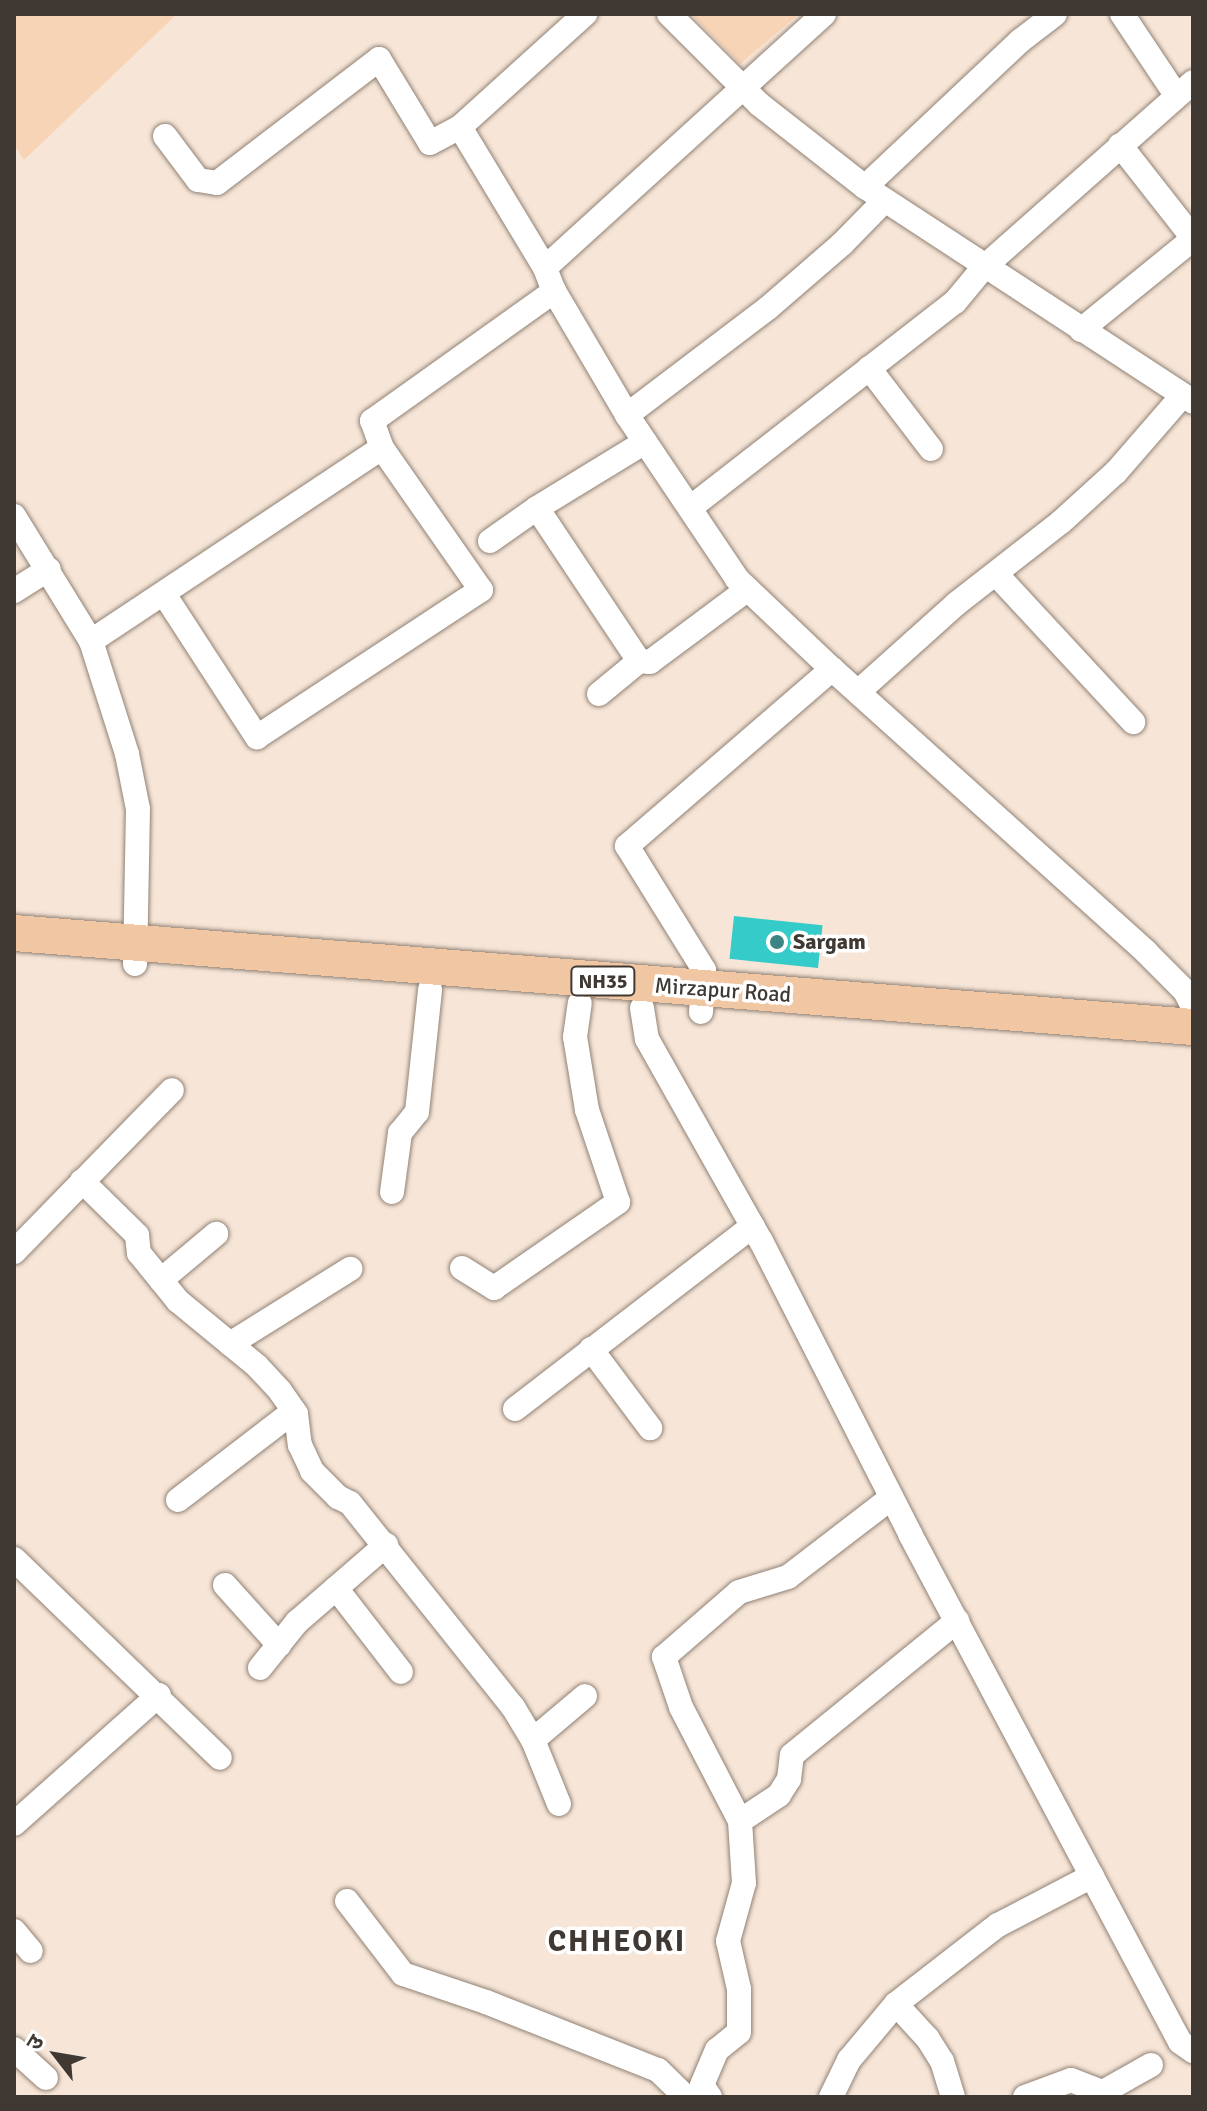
<!DOCTYPE html>
<meta charset="utf-8">
<style>
body{margin:0}
#map{position:relative;width:1207px;height:2111px;overflow:hidden;background:#f7e6d8;font-family:Signika,"Noto Sans Devanagari",sans-serif}
div>[style]{position:absolute}
[style*='--x']{left:calc(var(--x)*1px);top:calc(var(--y)*1px);width:calc(var(--w)*1px);rotate:calc(var(--a)*1deg)}
.green>*{inset:0;background:#f8d4b6}
.building>*{inset:0;background:#35cbc8;transform-origin:0 0}
.roads{filter:drop-shadow(0 0 2px #918275) drop-shadow(0 0 2px #918275)}
.minor>*{height:24px;margin:-12px;padding:0 12px;transform-origin:12px;border-radius:12px;background:#fff}
.highway>*{height:36px;margin:-18px;padding:0 18px;transform-origin:18px;border-radius:18px;background:#f1c6a3}
.dots>*{width:22px;height:22px;translate:-50% -50%;box-sizing:border-box;border:4px solid #fff;border-radius:50%}
span{translate:-50% -50%;white-space:nowrap;text-align:center;line-height:1.15;-webkit-text-stroke:7px #fff;paint-order:stroke}
.shield-label span{padding:2px 6px;background:#fff;border:2px solid;border-radius:6px;-webkit-text-stroke-width:0}
.shield-label{font-size:20px;color:#3f3833;font-weight:700}
.poi-label{font-size:22px;color:#3f3833;font-weight:700}
.left{translate:0 -50%;text-align:left}
.street-label{font-size:22px;color:#3f3833}
.district-label{font-size:30px;color:#3f3833;font-weight:700;letter-spacing:2px}
.frame{position:absolute;inset:0;border:16px solid #3f3833;pointer-events:none}
.north{position:absolute;left:16px;top:2015px;width:80px;height:80px;-webkit-text-stroke:6px #fff;paint-order:stroke;rotate:301deg;font-size:22px;font-weight:700;line-height:32px;text-align:center;color:#3f3833}
.north::after{content:'';display:block;margin:auto;width:28px;height:36px;background:#3f3833;clip-path:polygon(50% 0,100% 100%,50% 72%,0 100%)}
</style>
<div id="map">
<div class="green">
<i style="clip-path:polygon(14px 14px,177px 14px,24px 160px,14px 145px)"></i>
<i style="clip-path:polygon(691px 14px,799px 14px,740px 64px)"></i>
</div>
<div class="building">
<i style="left:734px;top:916px;width:89px;height:43px;rotate:6deg"></i>
</div>
<div class="roads">
<div class="minor">
<i style="--x:669;--y:14;--w:127;--a:45"></i>
<i style="--x:759;--y:104;--w:135;--a:38.1"></i>
<i style="--x:865;--y:187;--w:392;--a:33.2"></i>
<i style="--x:824;--y:14;--w:377;--a:137.7"></i>
<i style="--x:545;--y:268;--w:25;--a:69"></i>
<i style="--x:554;--y:291;--w:144;--a:59.5"></i>
<i style="--x:627;--y:415;--w:197;--a:56.1"></i>
<i style="--x:737;--y:579;--w:131;--a:43.5"></i>
<i style="--x:832;--y:669;--w:423;--a:42"></i>
<i style="--x:1146;--y:952;--w:55;--a:45"></i>
<i style="--x:1185;--y:991;--w:18;--a:63"></i>
<i style="--x:1122;--y:14;--w:97;--a:56.3"></i>
<i style="--x:460;--y:127;--w:165;--a:58.9"></i>
<i style="--x:165;--y:136;--w:55;--a:53.1"></i>
<i style="--x:198;--y:180;--w:19;--a:9"></i>
<i style="--x:217;--y:183;--w:204;--a:-37.4"></i>
<i style="--x:379;--y:59;--w:98;--a:58.7"></i>
<i style="--x:430;--y:143;--w:34;--a:-28"></i>
<i style="--x:460;--y:127;--w:169;--a:-42.1"></i>
<i style="--x:1120;--y:145;--w:118;--a:51.9"></i>
<i style="--x:865;--y:187;--w:213;--a:-43.3"></i>
<i style="--x:1020;--y:41;--w:44;--a:-37.6"></i>
<i style="--x:1081;--y:330;--w:144;--a:-39.1"></i>
<i style="--x:869;--y:368;--w:102;--a:52.6"></i>
<i style="--x:627;--y:415;--w:177;--a:-37.2"></i>
<i style="--x:768;--y:308;--w:98;--a:-40.9"></i>
<i style="--x:842;--y:244;--w:60;--a:-45.7"></i>
<i style="--x:645;--y:442;--w:127;--a:148.6"></i>
<i style="--x:537;--y:508;--w:184;--a:56.3"></i>
<i style="--x:639;--y:661;--w:11;--a:5"></i>
<i style="--x:650;--y:662;--w:122;--a:-36.7"></i>
<i style="--x:690;--y:508;--w:336;--a:-37.9"></i>
<i style="--x:955;--y:302;--w:45;--a:-50.4"></i>
<i style="--x:984;--y:267;--w:279;--a:-41.5"></i>
<i style="--x:14;--y:516;--w:147;--a:58.4"></i>
<i style="--x:91;--y:641;--w:119;--a:72.3"></i>
<i style="--x:127;--y:754;--w:56;--a:78.7"></i>
<i style="--x:138;--y:809;--w:155;--a:91.1"></i>
<i style="--x:490;--y:541;--w:57;--a:-35.1"></i>
<i style="--x:996;--y:574;--w:202;--a:47.2"></i>
<i style="--x:14;--y:591;--w:41;--a:-32.2"></i>
<i style="--x:164;--y:594;--w:171;--a:57"></i>
<i style="--x:257;--y:737;--w:268;--a:-33.3"></i>
<i style="--x:481;--y:590;--w:173;--a:-124.9"></i>
<i style="--x:382;--y:448;--w:29;--a:-110"></i>
<i style="--x:372;--y:421;--w:224;--a:-35.5"></i>
<i style="--x:91;--y:641;--w:349;--a:-33.6"></i>
<i style="--x:858;--y:692;--w:132;--a:-41.9"></i>
<i style="--x:956;--y:604;--w:133;--a:-38"></i>
<i style="--x:1061;--y:522;--w:74;--a:-42.3"></i>
<i style="--x:1116;--y:472;--w:101;--a:-49"></i>
<i style="--x:599;--y:694;--w:52;--a:-39.5"></i>
<i style="--x:642;--y:1008;--w:31;--a:81"></i>
<i style="--x:647;--y:1039;--w:232;--a:60.6"></i>
<i style="--x:761;--y:1241;--w:329;--a:63"></i>
<i style="--x:910;--y:1534;--w:575;--a:62.01"></i>
<i style="--x:1180;--y:2042;--w:16;--a:35"></i>
<i style="--x:701;--y:1012;--w:42;--a:-85.9"></i>
<i style="--x:704;--y:970;--w:146;--a:-121.8"></i>
<i style="--x:627;--y:846;--w:271;--a:-40.8"></i>
<i style="--x:82;--y:1181;--w:77;--a:44.5"></i>
<i style="--x:137;--y:1235;--w:18;--a:84"></i>
<i style="--x:139;--y:1253;--w:62;--a:50.9"></i>
<i style="--x:178;--y:1301;--w:102;--a:39.4"></i>
<i style="--x:257;--y:1366;--w:34;--a:47"></i>
<i style="--x:280;--y:1391;--w:28;--a:55"></i>
<i style="--x:296;--y:1414;--w:31;--a:83"></i>
<i style="--x:300;--y:1445;--w:29;--a:65"></i>
<i style="--x:312;--y:1471;--w:37;--a:45"></i>
<i style="--x:338;--y:1497;--w:13;--a:27"></i>
<i style="--x:350;--y:1503;--w:261;--a:51.4"></i>
<i style="--x:513;--y:1707;--w:39;--a:59"></i>
<i style="--x:533;--y:1740;--w:69;--a:67.9"></i>
<i style="--x:392;--y:1192;--w:60;--a:-82.3"></i>
<i style="--x:400;--y:1133;--w:27;--a:-51"></i>
<i style="--x:417;--y:1112;--w:123;--a:-83.9"></i>
<i style="--x:14;--y:1252;--w:226;--a:-45.7"></i>
<i style="--x:462;--y:1268;--w:38;--a:32"></i>
<i style="--x:494;--y:1288;--w:151;--a:-34.7"></i>
<i style="--x:618;--y:1202;--w:97;--a:-108.6"></i>
<i style="--x:587;--y:1110;--w:74;--a:-99.3"></i>
<i style="--x:575;--y:1037;--w:34;--a:-82"></i>
<i style="--x:161;--y:1280;--w:72;--a:-39.9"></i>
<i style="--x:230;--y:1344;--w:142;--a:-32"></i>
<i style="--x:591;--y:1349;--w:99;--a:53.2"></i>
<i style="--x:515;--y:1409;--w:300;--a:-37.6"></i>
<i style="--x:178;--y:1500;--w:146;--a:-37.5"></i>
<i style="--x:14;--y:1559;--w:286;--a:44"></i>
<i style="--x:225;--y:1585;--w:81;--a:48"></i>
<i style="--x:336;--y:1588;--w:106;--a:52.3"></i>
<i style="--x:260;--y:1668;--w:59;--a:-51.2"></i>
<i style="--x:297;--y:1622;--w:118;--a:-40.9"></i>
<i style="--x:533;--y:1740;--w:68;--a:-40.2"></i>
<i style="--x:740;--y:1821;--w:47;--a:-33.7"></i>
<i style="--x:779;--y:1795;--w:19;--a:-58"></i>
<i style="--x:789;--y:1779;--w:24;--a:-83"></i>
<i style="--x:792;--y:1755;--w:213;--a:-39.1"></i>
<i style="--x:14;--y:1824;--w:194;--a:-41.7"></i>
<i style="--x:347;--y:1901;--w:92;--a:52.5"></i>
<i style="--x:403;--y:1974;--w:88;--a:18.6"></i>
<i style="--x:486;--y:2002;--w:185;--a:21.6"></i>
<i style="--x:658;--y:2070;--w:39;--a:44"></i>
<i style="--x:14;--y:1931;--w:26;--a:50"></i>
<i style="--x:896;--y:2004;--w:47;--a:47.6"></i>
<i style="--x:928;--y:2039;--w:26;--a:58"></i>
<i style="--x:942;--y:2061;--w:38;--a:73"></i>
<i style="--x:14;--y:2049;--w:43;--a:42.2"></i>
<i style="--x:710;--y:2097;--w:14;--a:-124"></i>
<i style="--x:702;--y:2085;--w:38;--a:-67"></i>
<i style="--x:717;--y:2050;--w:28;--a:-39"></i>
<i style="--x:739;--y:2032;--w:43;--a:-90"></i>
<i style="--x:739;--y:1989;--w:49;--a:-102.9"></i>
<i style="--x:728;--y:1941;--w:60;--a:-74.6"></i>
<i style="--x:744;--y:1883;--w:62;--a:-93.7"></i>
<i style="--x:740;--y:1821;--w:128;--a:-117.4"></i>
<i style="--x:681;--y:1707;--w:53;--a:-108.8"></i>
<i style="--x:664;--y:1657;--w:99;--a:-40.9"></i>
<i style="--x:739;--y:1592;--w:51;--a:-17"></i>
<i style="--x:788;--y:1577;--w:130;--a:-37.5"></i>
<i style="--x:831;--y:2097;--w:41;--a:-64.1"></i>
<i style="--x:849;--y:2060;--w:73;--a:-50"></i>
<i style="--x:896;--y:2004;--w:129;--a:-37.8"></i>
<i style="--x:998;--y:1925;--w:106;--a:-27.5"></i>
<i style="--x:1025;--y:2097;--w:49;--a:-20.3"></i>
<i style="--x:1071;--y:2080;--w:34;--a:21"></i>
<i style="--x:1103;--y:2092;--w:55;--a:-29.4"></i>
</div>
<div class="highway">
<i style="--x:14;--y:933;--w:1183;--a:4.56"></i>
</div>
</div>
<div class="dots">
<i style="left:777px;top:942px;background:#3d8584"></i>
</div>
<div class="shield-label">
<span style="left:603px;top:981px">NH35</span>
</div>
<div class="poi-label">
<span class="left" style="left:793px;top:942px">Sargam</span>
</div>
<div class="street-label">
<span style="left:723px;top:990px;rotate:4deg">Mirzapur Road</span>
</div>
<div class="district-label">
<span style="left:617px;top:1942px">CHHEOKI</span>
</div>
<div class="frame"></div>
<div class="north">उ</div>
</div>
